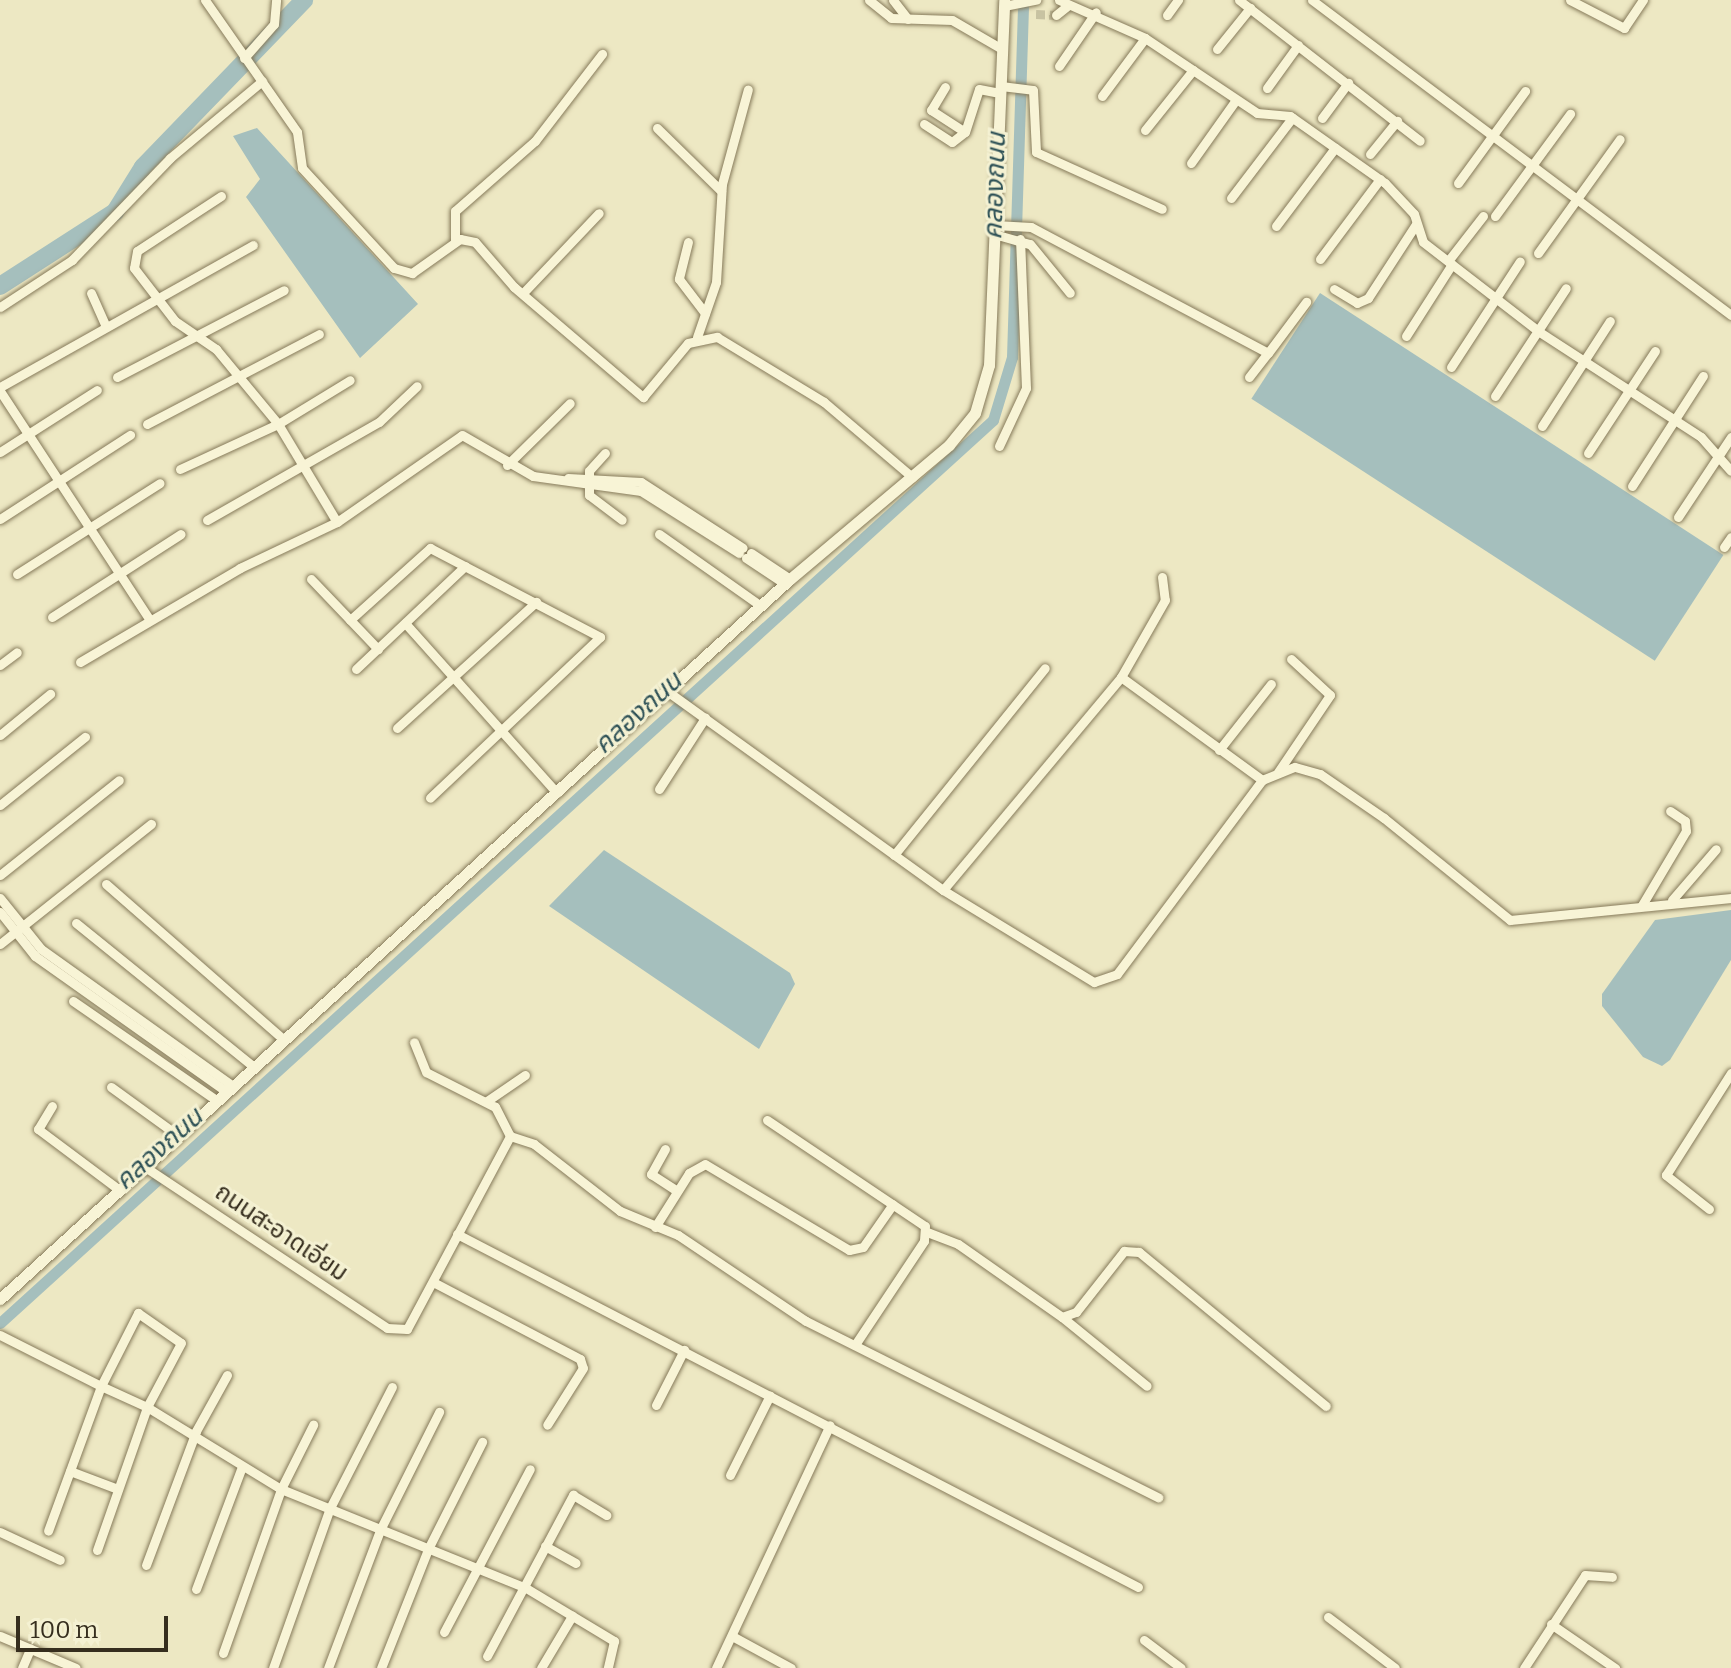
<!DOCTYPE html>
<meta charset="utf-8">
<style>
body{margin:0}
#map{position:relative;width:1731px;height:1668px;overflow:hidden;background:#ede8c3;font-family:Bitter,"Noto Sans Thai",serif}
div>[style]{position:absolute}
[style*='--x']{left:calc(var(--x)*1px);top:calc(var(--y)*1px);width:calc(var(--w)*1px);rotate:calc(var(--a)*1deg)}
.water>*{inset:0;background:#a5bfbd;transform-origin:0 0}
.canal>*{height:11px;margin:-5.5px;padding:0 5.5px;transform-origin:5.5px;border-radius:5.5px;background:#a5bfbd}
.river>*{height:18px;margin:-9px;padding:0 9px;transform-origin:9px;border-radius:9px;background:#a5bfbd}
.minor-tunnel>*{height:9px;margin-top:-4.5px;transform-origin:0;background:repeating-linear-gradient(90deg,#c8c3a2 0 9px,transparent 0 13.5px)}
.roads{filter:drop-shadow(0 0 2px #867a5a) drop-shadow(0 0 2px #867a5a)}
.minor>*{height:9px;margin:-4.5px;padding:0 4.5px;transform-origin:4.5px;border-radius:4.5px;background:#f8f4d6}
.tertiary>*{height:11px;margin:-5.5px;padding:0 5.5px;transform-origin:5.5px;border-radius:5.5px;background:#f8f4d6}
span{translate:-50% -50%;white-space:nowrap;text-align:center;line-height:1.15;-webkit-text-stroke:6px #f4f1d2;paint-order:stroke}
.street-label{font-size:24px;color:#362e1e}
.water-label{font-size:26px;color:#2e5156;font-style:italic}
.scale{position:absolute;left:16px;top:1616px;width:152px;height:36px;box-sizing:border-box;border:4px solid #362e1e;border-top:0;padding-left:10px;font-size:24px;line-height:28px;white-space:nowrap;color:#362e1e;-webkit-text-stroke:6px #f4f1d2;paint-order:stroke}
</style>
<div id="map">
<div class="water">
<i style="clip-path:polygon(257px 128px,418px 304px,360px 358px,246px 197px,260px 179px,233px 136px)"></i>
<i style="left:1320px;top:293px;width:481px;height:126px;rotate:33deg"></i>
<i style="clip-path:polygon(604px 850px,790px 973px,795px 984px,759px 1049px,549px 906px)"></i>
<i style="clip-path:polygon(1731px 910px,1731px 960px,1670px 1060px,1662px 1066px,1643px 1057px,1602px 1006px,1602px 994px,1655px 920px)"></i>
</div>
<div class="canal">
<i style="--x:0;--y:1323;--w:1342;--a:-42.28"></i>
<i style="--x:993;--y:420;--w:66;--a:-73.2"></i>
<i style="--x:1012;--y:357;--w:357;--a:-88.2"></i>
</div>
<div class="river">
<i style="--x:0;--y:286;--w:137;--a:-32.8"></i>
<i style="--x:115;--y:212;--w:53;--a:-58.1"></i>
<i style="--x:143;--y:167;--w:232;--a:-46"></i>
</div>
<div class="minor-tunnel">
<i style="--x:1036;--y:14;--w:20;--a:3"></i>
</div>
<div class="roads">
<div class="minor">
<i style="--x:205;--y:0;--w:161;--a:55.1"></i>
<i style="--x:297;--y:132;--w:36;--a:82"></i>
<i style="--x:302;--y:168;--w:136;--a:47.4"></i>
<i style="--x:394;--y:268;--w:19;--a:16"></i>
<i style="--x:412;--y:273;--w:59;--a:-35.3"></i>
<i style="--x:460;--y:239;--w:15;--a:11"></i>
<i style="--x:475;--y:242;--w:60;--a:49.1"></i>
<i style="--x:514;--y:287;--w:170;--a:40.5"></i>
<i style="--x:643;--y:397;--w:70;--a:-50.2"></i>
<i style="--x:688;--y:343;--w:30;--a:-12"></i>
<i style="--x:717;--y:337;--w:125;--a:31.3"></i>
<i style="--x:824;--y:402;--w:116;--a:40.4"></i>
<i style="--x:869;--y:0;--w:28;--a:39"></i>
<i style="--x:891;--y:18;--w:61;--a:1.9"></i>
<i style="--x:952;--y:20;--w:58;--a:30.1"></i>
<i style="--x:893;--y:0;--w:24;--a:52"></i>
<i style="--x:1059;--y:0;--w:94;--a:23.8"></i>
<i style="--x:1145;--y:38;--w:135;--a:33.8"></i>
<i style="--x:1257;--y:113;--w:33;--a:5"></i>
<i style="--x:1290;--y:116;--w:116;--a:35.2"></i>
<i style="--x:1385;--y:183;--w:42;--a:46.9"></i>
<i style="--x:1414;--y:214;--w:29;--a:72"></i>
<i style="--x:1423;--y:242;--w:145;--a:37.7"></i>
<i style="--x:1538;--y:331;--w:194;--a:33"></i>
<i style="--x:1701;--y:437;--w:45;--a:48.6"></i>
<i style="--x:1239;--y:0;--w:229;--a:37.9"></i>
<i style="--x:1312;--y:0;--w:524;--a:36.94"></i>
<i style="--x:1570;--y:0;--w:61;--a:27.4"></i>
<i style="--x:1624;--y:28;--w:34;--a:-56"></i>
<i style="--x:1004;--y:6;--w:33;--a:-11"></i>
<i style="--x:1056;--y:15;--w:14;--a:-39"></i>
<i style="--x:1167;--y:15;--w:19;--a:-54"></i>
<i style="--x:1217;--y:49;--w:53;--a:-51.2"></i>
<i style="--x:244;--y:58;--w:45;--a:-48.6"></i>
<i style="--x:274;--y:24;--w:24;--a:-85"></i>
<i style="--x:1059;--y:66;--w:65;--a:-55.6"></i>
<i style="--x:1001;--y:86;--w:32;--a:7"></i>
<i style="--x:1033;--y:90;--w:62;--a:87.2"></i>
<i style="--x:1036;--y:152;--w:138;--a:24.3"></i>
<i style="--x:945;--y:87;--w:27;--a:121"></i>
<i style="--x:931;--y:110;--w:40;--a:32.9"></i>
<i style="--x:965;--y:132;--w:45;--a:-72"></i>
<i style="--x:979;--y:89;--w:21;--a:11"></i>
<i style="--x:1267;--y:88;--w:53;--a:-54.2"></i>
<i style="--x:1102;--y:96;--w:72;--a:-53.4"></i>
<i style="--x:1322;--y:118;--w:44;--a:-53.4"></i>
<i style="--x:924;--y:124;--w:33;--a:33"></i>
<i style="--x:952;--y:142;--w:16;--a:-38"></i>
<i style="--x:657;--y:128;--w:90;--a:44.5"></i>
<i style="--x:1145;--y:130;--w:77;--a:-51.3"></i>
<i style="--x:1370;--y:154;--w:43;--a:-50.7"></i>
<i style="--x:1191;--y:163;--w:76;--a:-54.6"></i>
<i style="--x:1458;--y:183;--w:114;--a:-53.9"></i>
<i style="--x:221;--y:196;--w:100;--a:146.8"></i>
<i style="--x:137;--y:251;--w:17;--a:100"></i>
<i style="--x:134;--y:268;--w:67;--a:52.3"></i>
<i style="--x:175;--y:321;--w:50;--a:34.3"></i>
<i style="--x:216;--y:349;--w:97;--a:50.4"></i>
<i style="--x:278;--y:424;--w:114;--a:59"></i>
<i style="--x:1231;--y:198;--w:101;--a:-52.7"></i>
<i style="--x:1495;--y:216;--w:127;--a:-53.7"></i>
<i style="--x:995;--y:225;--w:36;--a:3"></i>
<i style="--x:1031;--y:227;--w:268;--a:28"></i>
<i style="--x:1268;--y:353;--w:64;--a:-53.3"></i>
<i style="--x:1276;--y:226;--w:98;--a:-52.9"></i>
<i style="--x:994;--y:234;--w:37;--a:16"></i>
<i style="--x:1030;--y:244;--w:63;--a:50.8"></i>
<i style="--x:455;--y:242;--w:31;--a:-90"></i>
<i style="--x:455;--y:211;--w:106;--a:-41.2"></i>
<i style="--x:535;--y:141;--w:110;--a:-52.4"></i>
<i style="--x:688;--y:242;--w:38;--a:104"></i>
<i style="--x:679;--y:279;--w:43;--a:52.6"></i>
<i style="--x:1538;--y:253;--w:140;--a:-54.3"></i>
<i style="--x:1320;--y:259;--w:100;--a:-53.1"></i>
<i style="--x:1448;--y:261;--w:57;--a:-52.1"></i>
<i style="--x:1334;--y:289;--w:27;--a:31"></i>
<i style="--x:1357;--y:303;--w:12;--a:-24"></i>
<i style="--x:1368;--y:298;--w:88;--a:-57"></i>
<i style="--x:91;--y:293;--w:35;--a:66"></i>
<i style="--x:523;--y:293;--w:110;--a:-46.5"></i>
<i style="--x:0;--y:307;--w:86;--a:-33.1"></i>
<i style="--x:72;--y:260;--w:141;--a:-46.1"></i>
<i style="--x:170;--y:158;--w:120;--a:-39.9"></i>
<i style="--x:1406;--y:336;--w:85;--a:-57.4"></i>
<i style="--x:697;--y:337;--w:58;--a:-70.9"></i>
<i style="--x:716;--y:282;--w:98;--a:-86.5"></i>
<i style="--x:722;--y:184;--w:98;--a:-74.7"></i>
<i style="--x:1451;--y:367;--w:126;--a:-56.9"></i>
<i style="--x:117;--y:377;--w:188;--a:-27.5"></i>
<i style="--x:1249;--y:377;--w:31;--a:-52"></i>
<i style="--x:0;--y:387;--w:290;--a:-29.3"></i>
<i style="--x:0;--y:391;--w:272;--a:56.8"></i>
<i style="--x:1495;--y:396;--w:129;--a:-56.7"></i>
<i style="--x:147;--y:424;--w:194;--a:-27.6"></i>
<i style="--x:1542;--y:426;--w:125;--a:-57.1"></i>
<i style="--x:999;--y:446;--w:64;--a:-65"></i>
<i style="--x:1026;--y:388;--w:149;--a:-92.3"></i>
<i style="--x:0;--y:452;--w:115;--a:-32.6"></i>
<i style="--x:605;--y:453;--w:24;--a:132"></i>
<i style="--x:589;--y:471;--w:24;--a:90"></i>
<i style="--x:589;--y:495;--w:41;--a:37.1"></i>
<i style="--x:1588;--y:453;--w:122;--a:-56.7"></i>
<i style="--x:507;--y:465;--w:88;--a:-44.5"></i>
<i style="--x:180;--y:469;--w:108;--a:-24.7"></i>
<i style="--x:278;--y:424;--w:84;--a:-31.4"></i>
<i style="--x:568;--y:478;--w:73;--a:3.1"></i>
<i style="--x:641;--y:482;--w:121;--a:32.9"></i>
<i style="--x:1632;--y:486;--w:131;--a:-57.2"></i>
<i style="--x:1678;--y:517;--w:96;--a:-56.5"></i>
<i style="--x:0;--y:519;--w:155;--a:-32.9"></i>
<i style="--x:207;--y:520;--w:198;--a:-29.7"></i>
<i style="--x:379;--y:422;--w:52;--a:-43.5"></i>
<i style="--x:659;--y:534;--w:125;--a:35.2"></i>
<i style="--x:1724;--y:547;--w:12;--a:-55"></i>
<i style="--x:751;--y:553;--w:47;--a:33.7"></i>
<i style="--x:746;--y:558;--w:47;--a:33.7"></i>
<i style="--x:17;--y:574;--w:169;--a:-32.5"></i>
<i style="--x:1162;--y:577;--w:23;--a:83"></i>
<i style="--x:1165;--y:600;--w:89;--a:119.7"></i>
<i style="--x:1121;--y:677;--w:175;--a:36.1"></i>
<i style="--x:311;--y:579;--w:97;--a:46.3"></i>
<i style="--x:52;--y:617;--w:153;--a:-32.8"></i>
<i style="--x:350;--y:620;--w:108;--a:-42"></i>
<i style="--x:430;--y:548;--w:192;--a:27.6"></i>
<i style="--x:600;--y:637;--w:234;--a:136.6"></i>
<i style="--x:405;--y:623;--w:228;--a:48.2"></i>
<i style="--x:80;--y:662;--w:186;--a:-30.4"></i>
<i style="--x:240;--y:568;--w:107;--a:-25.4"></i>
<i style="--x:337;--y:522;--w:152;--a:-34.8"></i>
<i style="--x:462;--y:435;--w:82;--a:30"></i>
<i style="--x:533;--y:476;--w:109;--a:7.9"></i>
<i style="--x:641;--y:491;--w:116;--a:32.3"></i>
<i style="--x:0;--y:665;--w:21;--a:-37"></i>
<i style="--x:356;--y:669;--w:150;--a:-43.4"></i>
<i style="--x:667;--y:691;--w:340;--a:35.8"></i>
<i style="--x:943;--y:890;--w:177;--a:31.4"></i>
<i style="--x:1094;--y:982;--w:24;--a:-19"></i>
<i style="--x:1117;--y:974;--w:242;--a:-53.2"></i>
<i style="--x:1262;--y:780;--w:35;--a:-22"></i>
<i style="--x:1295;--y:767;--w:26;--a:16"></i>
<i style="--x:1320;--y:774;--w:78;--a:34.5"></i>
<i style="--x:1384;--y:818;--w:162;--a:39"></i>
<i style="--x:1510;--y:920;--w:222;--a:-5.7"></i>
<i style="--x:397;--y:728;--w:188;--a:-42.2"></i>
<i style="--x:0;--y:735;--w:65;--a:-39.4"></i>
<i style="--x:1219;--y:750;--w:84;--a:-51.8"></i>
<i style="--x:1278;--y:772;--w:93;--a:-56"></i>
<i style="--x:1330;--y:695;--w:53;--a:-137.3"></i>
<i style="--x:659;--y:789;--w:85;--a:-57.1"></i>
<i style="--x:0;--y:805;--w:109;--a:-38.7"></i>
<i style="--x:894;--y:855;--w:240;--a:-51.1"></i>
<i style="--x:0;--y:875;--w:152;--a:-38.6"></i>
<i style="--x:106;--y:884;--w:237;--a:41.2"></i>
<i style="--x:943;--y:890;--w:278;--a:-50.1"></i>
<i style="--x:0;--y:898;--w:65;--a:51.2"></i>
<i style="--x:41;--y:949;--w:236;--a:35.5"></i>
<i style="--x:1672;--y:900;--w:67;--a:-49.2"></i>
<i style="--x:1642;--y:905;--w:86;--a:-59.3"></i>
<i style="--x:1686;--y:831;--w:10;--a:-96"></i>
<i style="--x:1685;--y:821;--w:18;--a:-146"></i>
<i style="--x:0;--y:912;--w:56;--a:51.5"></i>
<i style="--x:35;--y:956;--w:234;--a:35.3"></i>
<i style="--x:76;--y:923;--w:229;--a:39"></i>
<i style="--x:0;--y:944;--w:193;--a:-38.5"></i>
<i style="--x:73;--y:1001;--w:174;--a:34.7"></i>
<i style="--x:111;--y:1087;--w:82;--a:36"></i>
<i style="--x:487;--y:1101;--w:46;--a:-34.4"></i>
<i style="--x:52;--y:1106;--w:27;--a:121"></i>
<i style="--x:38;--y:1129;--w:99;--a:36.8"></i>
<i style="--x:767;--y:1120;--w:190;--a:33.9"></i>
<i style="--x:925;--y:1226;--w:15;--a:94"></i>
<i style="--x:924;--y:1241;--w:125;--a:123.6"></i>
<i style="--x:510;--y:1136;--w:25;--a:18"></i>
<i style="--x:534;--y:1144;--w:109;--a:37.9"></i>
<i style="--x:620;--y:1211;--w:63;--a:22.5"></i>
<i style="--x:678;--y:1235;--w:154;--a:33.9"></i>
<i style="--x:806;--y:1321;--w:394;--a:26.6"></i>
<i style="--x:665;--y:1149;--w:29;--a:119"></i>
<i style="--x:651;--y:1174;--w:31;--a:33"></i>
<i style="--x:142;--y:1165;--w:294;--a:33.6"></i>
<i style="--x:387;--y:1328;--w:20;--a:3"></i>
<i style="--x:407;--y:1329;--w:219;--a:-61.9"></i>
<i style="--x:510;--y:1136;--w:33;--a:-117"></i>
<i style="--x:495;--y:1107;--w:77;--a:-153.1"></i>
<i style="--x:426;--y:1072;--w:32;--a:-112"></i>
<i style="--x:1709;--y:1209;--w:55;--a:-141.7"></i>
<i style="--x:1666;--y:1175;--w:121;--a:-57.5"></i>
<i style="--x:655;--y:1227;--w:64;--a:-57.8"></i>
<i style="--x:689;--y:1173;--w:18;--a:-29"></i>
<i style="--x:705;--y:1164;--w:168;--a:30.8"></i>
<i style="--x:849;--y:1250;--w:14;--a:-12"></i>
<i style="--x:863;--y:1247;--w:52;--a:-55.1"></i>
<i style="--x:927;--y:1232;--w:33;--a:21"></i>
<i style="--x:958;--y:1244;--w:127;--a:35.1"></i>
<i style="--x:1062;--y:1317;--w:15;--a:-20"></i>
<i style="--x:1076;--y:1312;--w:78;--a:-51.8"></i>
<i style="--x:1124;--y:1251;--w:15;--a:4"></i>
<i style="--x:1139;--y:1252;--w:242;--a:39.5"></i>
<i style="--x:457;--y:1234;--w:767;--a:27.4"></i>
<i style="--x:433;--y:1282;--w:166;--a:27.6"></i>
<i style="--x:580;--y:1359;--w:9;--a:72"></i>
<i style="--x:583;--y:1368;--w:67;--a:122.3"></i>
<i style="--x:138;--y:1313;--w:52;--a:34.9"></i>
<i style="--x:181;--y:1343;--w:72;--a:118"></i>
<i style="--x:147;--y:1407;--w:51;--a:-155.5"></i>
<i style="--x:101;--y:1386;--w:82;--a:-63.1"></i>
<i style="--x:1062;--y:1317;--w:109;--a:39.1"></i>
<i style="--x:0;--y:1335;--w:113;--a:26.8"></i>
<i style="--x:101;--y:1386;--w:154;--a:110.1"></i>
<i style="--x:656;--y:1405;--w:62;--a:-63"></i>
<i style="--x:70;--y:1471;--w:51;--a:20.6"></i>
<i style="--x:730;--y:1475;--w:89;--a:-63.4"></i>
<i style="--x:0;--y:1532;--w:66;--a:25"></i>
<i style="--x:545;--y:1546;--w:35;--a:29"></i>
<i style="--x:97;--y:1550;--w:151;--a:-70.7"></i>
<i style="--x:147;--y:1407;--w:157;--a:31.5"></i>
<i style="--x:281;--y:1489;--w:264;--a:22"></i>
<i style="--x:526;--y:1588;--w:103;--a:31.1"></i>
<i style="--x:614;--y:1641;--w:28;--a:103"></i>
<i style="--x:146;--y:1565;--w:143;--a:-69.5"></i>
<i style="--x:196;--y:1431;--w:64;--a:-61"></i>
<i style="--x:196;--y:1589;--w:128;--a:-69.4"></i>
<i style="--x:1328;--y:1617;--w:84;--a:37.3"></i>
<i style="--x:1551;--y:1624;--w:78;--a:34.5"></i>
<i style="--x:444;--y:1632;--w:184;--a:-62.2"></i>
<i style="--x:0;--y:1636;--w:82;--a:22.8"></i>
<i style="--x:732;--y:1636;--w:67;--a:28.5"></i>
<i style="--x:1144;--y:1640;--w:46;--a:37.1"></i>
<i style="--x:223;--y:1653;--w:174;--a:-70.5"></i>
<i style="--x:281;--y:1489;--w:72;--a:-63.4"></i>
<i style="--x:487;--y:1656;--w:183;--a:-61.9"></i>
<i style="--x:573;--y:1495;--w:39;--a:31"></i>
<i style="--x:22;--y:1668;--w:21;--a:-67"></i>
<i style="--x:273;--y:1668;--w:170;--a:-70.4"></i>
<i style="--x:330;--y:1508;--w:136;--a:-62.9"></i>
<i style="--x:328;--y:1668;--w:150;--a:-69.3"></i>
<i style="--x:381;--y:1528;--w:130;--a:-63.4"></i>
<i style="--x:381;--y:1668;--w:130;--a:-68.4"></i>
<i style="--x:429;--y:1547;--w:118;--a:-63.2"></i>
<i style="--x:541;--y:1668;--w:61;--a:-59.2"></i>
<i style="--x:716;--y:1668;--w:268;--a:-64.9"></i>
<i style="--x:1524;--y:1668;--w:111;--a:-56.7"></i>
<i style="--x:1585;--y:1575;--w:27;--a:4"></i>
</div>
<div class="tertiary">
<i style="--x:0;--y:1299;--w:1069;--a:-42.35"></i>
<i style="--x:790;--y:579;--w:208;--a:-40.1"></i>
<i style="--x:949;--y:445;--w:41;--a:-50.9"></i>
<i style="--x:975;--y:413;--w:50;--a:-73.7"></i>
<i style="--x:989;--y:365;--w:365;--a:-87.6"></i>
</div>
</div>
<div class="street-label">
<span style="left:281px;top:1233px;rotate:34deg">ถนนสะอาดเอี่ยม</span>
</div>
<div class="water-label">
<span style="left:995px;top:186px;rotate:-88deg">คลองถนน</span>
<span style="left:638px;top:713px;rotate:-42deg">คลองถนน</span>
<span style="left:159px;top:1149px;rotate:-42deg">คลองถนน</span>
</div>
<div class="scale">100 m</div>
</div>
